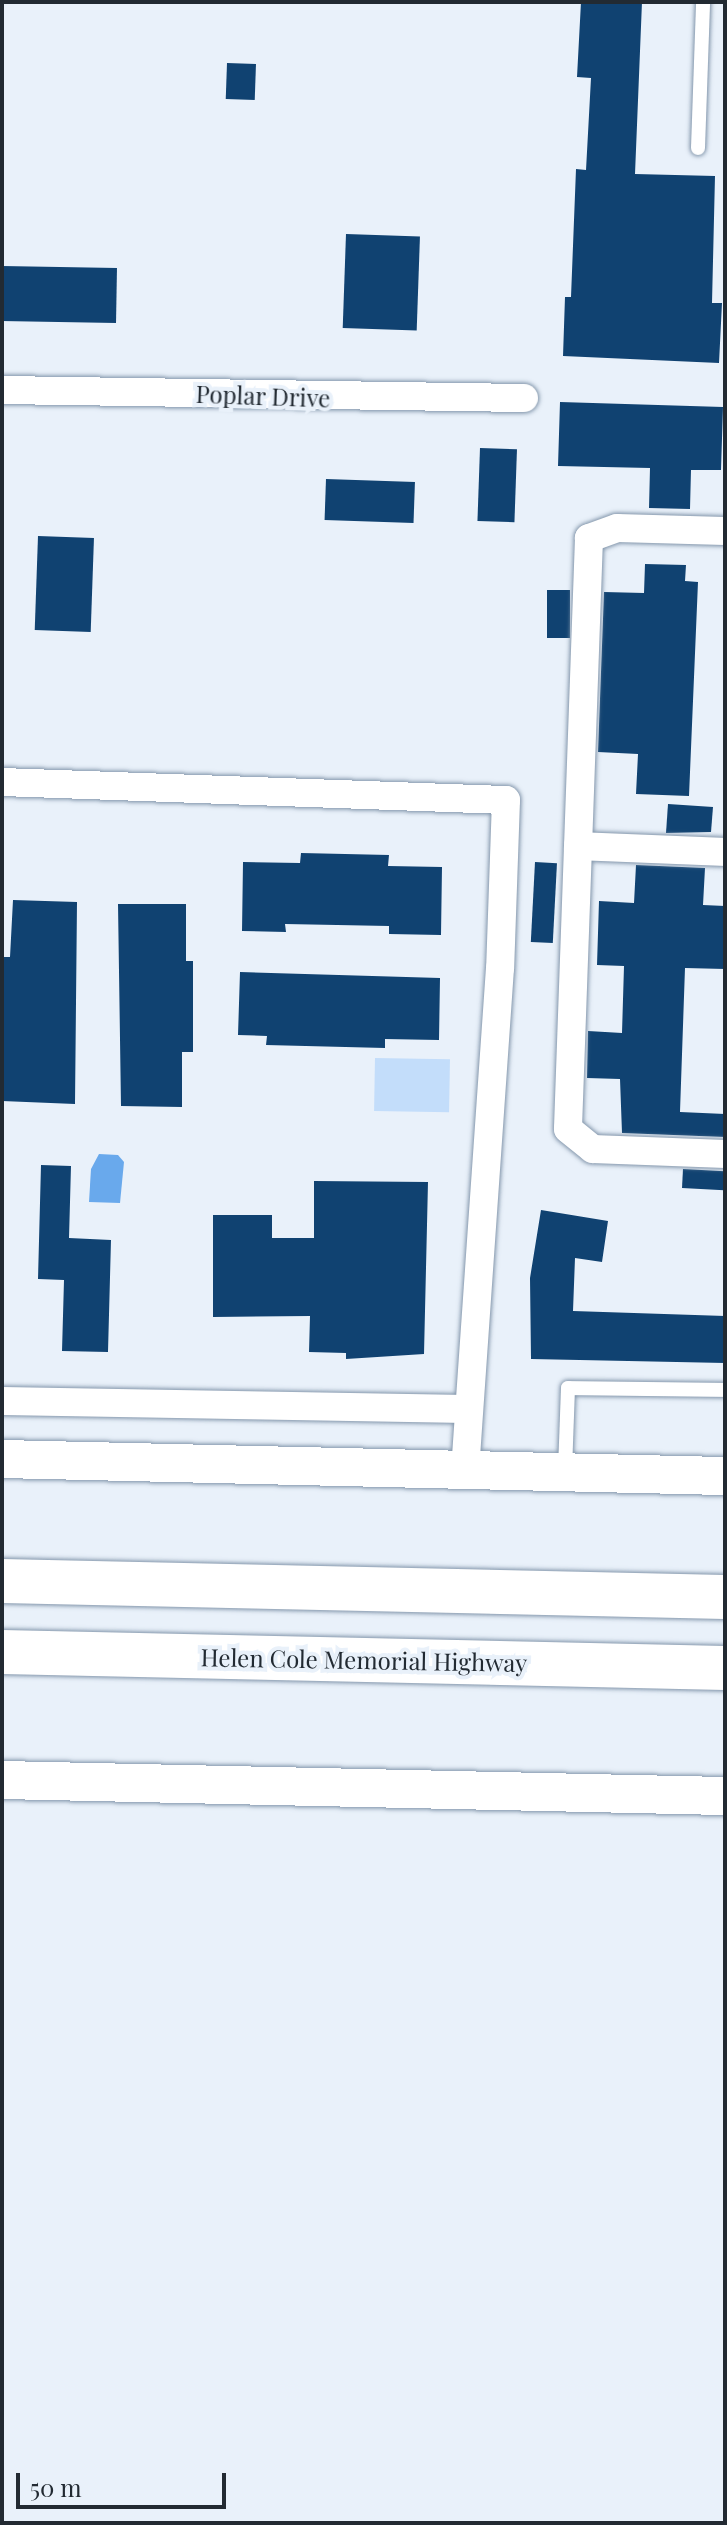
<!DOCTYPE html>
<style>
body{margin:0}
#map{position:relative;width:727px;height:2525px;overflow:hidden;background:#e9f1fa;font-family:"Playfair Display",serif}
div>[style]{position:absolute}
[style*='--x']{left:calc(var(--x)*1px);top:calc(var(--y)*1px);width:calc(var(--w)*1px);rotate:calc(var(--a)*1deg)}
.green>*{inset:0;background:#c3ddfa;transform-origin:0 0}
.water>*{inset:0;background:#69a9ec}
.building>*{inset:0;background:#104271;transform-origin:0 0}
.roads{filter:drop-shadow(0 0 2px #8497ac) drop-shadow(0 0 2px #8497ac)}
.service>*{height:14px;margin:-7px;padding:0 7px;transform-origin:7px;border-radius:7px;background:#fff}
.minor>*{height:28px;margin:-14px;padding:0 14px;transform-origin:14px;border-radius:14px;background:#fff}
.secondary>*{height:38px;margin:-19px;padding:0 19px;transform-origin:19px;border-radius:19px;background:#fff}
.motorway>*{height:44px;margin:-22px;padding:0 22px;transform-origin:22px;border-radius:22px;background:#fff}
span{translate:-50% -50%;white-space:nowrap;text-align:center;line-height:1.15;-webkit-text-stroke:8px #e9f1fa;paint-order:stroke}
.street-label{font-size:24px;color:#222a32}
.frame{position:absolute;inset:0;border:4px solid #222a32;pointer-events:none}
.scale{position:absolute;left:16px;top:2473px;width:210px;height:36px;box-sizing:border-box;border:4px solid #222a32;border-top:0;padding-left:10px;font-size:24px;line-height:28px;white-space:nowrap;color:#222a32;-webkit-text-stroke:6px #e9f1fa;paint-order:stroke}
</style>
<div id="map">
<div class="green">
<i style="left:375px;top:1058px;width:75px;height:53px;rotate:1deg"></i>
</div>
<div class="water">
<i style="clip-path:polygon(99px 1154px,118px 1155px,124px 1162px,120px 1203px,89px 1202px,91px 1169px)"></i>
</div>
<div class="building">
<i style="clip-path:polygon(581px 2px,642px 2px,635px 174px,715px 176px,712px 303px,722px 303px,719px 363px,563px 356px,565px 297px,571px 297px,576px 169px,586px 170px,591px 78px,577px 77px)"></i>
<i style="left:227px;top:63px;width:29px;height:36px;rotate:2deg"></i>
<i style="left:346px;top:234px;width:74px;height:94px;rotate:2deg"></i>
<i style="left:2px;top:266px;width:115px;height:55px;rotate:1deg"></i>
<i style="clip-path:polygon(560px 402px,723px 407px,721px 470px,691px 470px,690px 509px,649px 508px,650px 468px,558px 466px)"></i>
<i style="left:480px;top:448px;width:37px;height:73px;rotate:2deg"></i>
<i style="left:326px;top:479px;width:89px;height:41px;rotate:2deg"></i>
<i style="left:38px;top:536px;width:56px;height:94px;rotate:2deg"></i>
<i style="clip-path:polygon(645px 564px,686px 565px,685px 581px,698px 582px,689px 796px,636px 794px,638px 754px,598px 752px,604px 592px,644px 593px)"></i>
<i style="left:547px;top:590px;width:23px;height:48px"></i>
<i style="clip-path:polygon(668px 804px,713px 807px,711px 832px,666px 833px)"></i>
<i style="clip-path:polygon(301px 853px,389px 855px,388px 866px,442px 867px,441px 935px,389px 934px,389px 926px,285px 924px,286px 932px,242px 931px,243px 862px,300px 863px)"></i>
<i style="left:535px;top:862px;width:22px;height:80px;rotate:3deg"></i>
<i style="clip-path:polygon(636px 865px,705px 868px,703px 905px,725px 906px,725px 969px,685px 968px,680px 1112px,725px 1114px,725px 1137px,622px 1133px,620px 1079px,587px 1078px,588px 1031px,622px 1033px,624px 966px,597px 965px,599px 901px,634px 903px)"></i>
<i style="clip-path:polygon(13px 900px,77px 902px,75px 1104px,2px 1101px,4px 957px,10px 957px)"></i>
<i style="clip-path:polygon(118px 904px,186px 904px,186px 961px,193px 961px,193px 1052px,182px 1052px,182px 1107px,121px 1106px)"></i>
<i style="clip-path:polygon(240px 972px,440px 978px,439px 1040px,385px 1039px,385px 1048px,266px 1045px,267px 1036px,238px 1035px)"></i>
<i style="clip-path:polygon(41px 1165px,71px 1166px,69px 1238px,111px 1240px,108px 1352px,62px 1351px,64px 1280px,38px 1279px)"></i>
<i style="left:683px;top:1169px;width:42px;height:19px;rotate:3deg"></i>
<i style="clip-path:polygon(314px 1181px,428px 1182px,424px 1354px,346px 1359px,346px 1353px,309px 1352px,310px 1316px,213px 1317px,213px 1215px,272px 1215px,272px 1238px,314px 1238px)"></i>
<i style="clip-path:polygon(541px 1210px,608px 1221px,602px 1262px,575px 1258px,573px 1311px,725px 1316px,725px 1363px,531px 1359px,530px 1278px)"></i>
</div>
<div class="roads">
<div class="service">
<i style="--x:698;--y:148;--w:146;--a:-88"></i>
<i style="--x:565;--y:1470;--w:82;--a:-87.9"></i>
<i style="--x:568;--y:1388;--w:157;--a:0.7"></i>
</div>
<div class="minor">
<i style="--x:2;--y:390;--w:522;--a:0.88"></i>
<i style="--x:725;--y:531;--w:108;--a:-178.4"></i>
<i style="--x:617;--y:528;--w:30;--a:160"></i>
<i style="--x:589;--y:538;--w:591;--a:92.04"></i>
<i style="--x:568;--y:1129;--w:32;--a:39"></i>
<i style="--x:593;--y:1149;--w:132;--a:2.2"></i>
<i style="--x:2;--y:782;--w:504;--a:2.05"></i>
<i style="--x:506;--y:800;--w:168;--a:92"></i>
<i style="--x:500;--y:968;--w:504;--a:93.98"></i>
<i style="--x:578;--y:846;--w:147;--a:2.3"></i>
<i style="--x:2;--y:1401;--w:465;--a:1"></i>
</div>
<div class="secondary">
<i style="--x:2;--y:1459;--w:723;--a:1.35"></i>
<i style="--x:2;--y:1780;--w:723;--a:1.27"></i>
</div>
<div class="motorway">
<i style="--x:2;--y:1581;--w:723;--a:1.27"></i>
<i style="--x:2;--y:1652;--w:723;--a:1.27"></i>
</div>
</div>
<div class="street-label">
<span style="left:263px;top:396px;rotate:2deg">Poplar Drive</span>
<span style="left:364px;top:1660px;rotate:1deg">Helen Cole Memorial Highway</span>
</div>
<div class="frame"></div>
<div class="scale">50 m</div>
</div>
